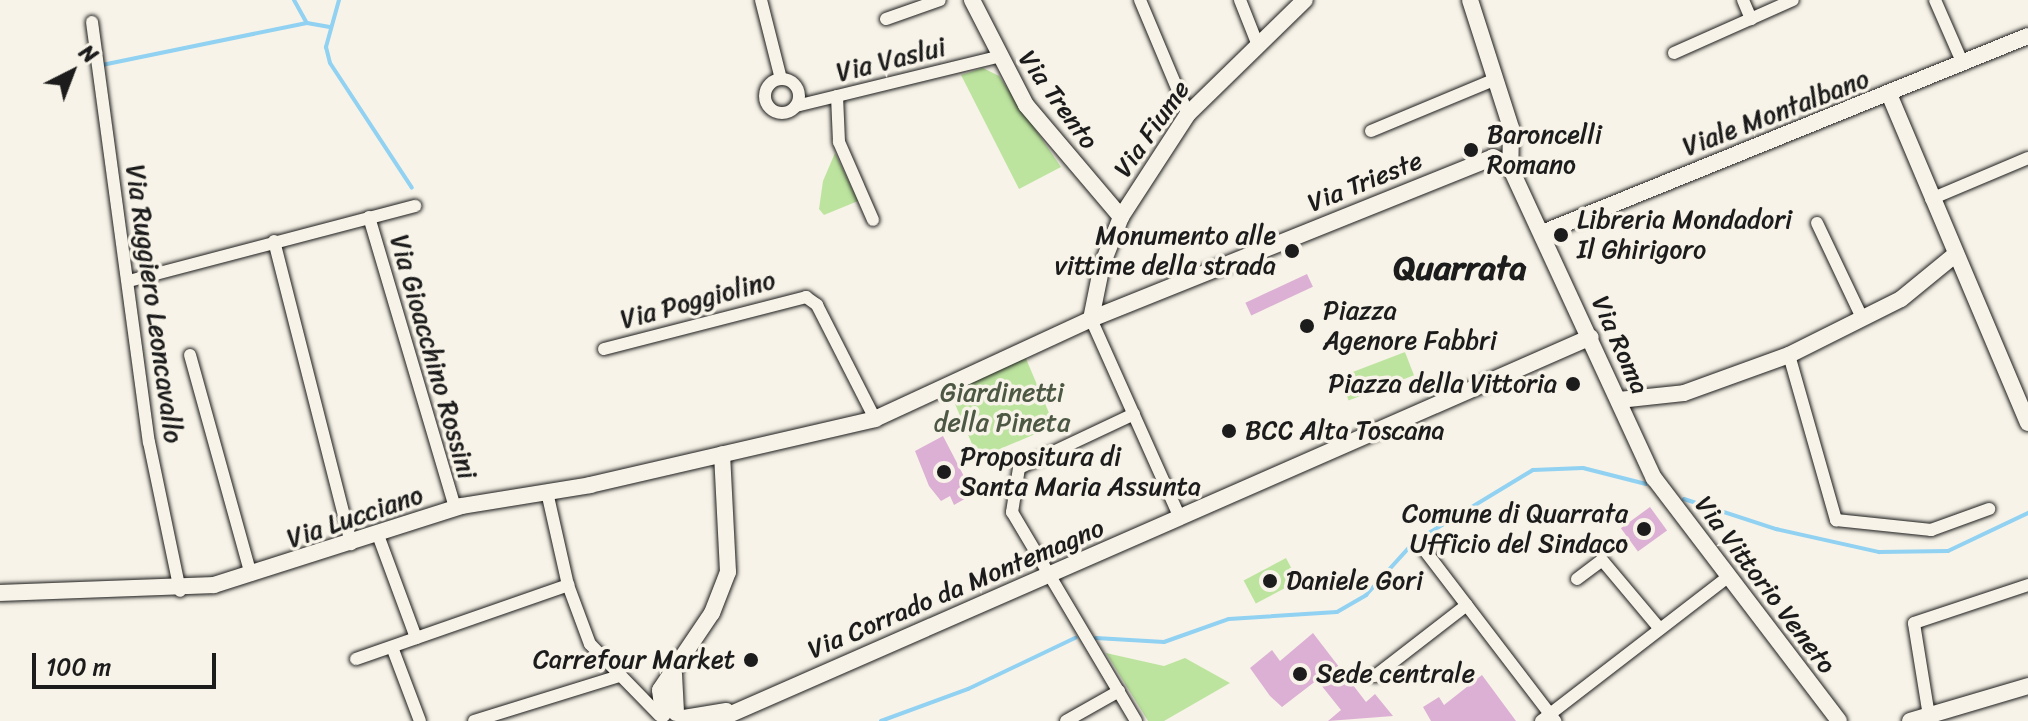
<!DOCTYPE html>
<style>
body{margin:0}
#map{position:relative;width:2028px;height:721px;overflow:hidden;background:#f7f3e8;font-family:Sriracha,sans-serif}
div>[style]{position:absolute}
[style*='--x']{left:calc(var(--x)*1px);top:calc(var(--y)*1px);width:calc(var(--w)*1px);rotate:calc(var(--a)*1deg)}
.green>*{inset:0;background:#bde49f;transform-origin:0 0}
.stream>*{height:4px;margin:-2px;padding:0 2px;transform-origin:2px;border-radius:2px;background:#91d1f2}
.building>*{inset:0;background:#dcb0d4;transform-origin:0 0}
.roads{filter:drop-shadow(0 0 2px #1c1c1c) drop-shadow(0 0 2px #1c1c1c)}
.minor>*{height:12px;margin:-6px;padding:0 6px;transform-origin:6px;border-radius:6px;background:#f7f3e8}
.minor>.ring{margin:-6px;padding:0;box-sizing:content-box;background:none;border:12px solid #f7f3e8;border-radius:50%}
.tertiary>*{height:16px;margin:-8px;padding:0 8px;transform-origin:8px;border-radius:8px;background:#f7f3e8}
.dots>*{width:22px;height:22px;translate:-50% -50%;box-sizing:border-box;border:4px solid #f7f3e8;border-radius:50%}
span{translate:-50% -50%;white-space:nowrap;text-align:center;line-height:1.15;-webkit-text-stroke:7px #f7f3e8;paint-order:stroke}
.street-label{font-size:26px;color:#1c1c1c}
.poi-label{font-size:26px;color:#1c1c1c}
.left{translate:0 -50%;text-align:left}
.right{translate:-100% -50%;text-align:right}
.park-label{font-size:26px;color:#4c5843}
.district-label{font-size:34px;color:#1c1c1c;font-weight:700}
.north{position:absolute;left:32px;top:32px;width:80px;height:80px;-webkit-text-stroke:6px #f7f3e8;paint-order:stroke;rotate:42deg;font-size:22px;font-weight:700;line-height:32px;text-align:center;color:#1c1c1c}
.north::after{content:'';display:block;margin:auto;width:28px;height:36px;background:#1c1c1c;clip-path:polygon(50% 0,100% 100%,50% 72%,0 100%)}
.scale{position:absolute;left:32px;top:653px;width:184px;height:36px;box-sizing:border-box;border:4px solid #1c1c1c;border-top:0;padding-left:10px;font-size:24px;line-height:28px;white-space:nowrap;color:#1c1c1c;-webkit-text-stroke:6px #f7f3e8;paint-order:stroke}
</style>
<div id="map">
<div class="green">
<i style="clip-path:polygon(983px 68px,999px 76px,1061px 167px,1019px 189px,961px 75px)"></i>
<i style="clip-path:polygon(835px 153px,858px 201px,824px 215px,819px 209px,823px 181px)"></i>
<i style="left:1405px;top:352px;width:25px;height:70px;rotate:69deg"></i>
<i style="left:1024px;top:354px;width:78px;height:83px;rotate:67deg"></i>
<i style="left:1286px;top:558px;width:26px;height:48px;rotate:62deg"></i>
<i style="clip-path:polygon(1106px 653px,1164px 666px,1185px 658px,1230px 683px,1164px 721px,1148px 721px)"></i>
</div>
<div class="stream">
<i style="--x:294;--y:0;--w:26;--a:61"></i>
<i style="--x:339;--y:0;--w:49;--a:105.5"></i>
<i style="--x:326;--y:47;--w:16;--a:76"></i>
<i style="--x:330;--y:63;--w:149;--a:56.7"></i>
<i style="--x:102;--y:65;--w:209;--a:-11.6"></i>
<i style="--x:307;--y:23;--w:23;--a:10"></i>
<i style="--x:1684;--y:499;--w:97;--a:18.1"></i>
<i style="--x:1776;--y:529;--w:106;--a:12.6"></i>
<i style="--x:1879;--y:552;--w:69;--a:-0.8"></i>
<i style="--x:1948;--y:551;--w:89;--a:-25.4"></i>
<i style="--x:1096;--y:638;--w:68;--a:3.4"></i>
<i style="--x:1164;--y:642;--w:69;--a:-19.5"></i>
<i style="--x:1229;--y:619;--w:108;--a:-3.7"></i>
<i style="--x:1337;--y:612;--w:34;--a:-30"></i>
<i style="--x:1366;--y:595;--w:72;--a:-47.8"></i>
<i style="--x:1414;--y:542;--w:139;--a:-31.2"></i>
<i style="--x:1533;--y:470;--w:50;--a:-2.3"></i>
<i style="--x:1583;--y:468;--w:65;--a:14.3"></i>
<i style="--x:881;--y:721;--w:93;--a:-20.2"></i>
<i style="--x:968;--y:689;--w:119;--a:-25.5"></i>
</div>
<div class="building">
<i style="left:1307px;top:274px;width:14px;height:68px;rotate:65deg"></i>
<i style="clip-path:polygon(943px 436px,969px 486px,968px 497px,954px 505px,950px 496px,941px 501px,929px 486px,915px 451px)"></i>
<i style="left:1650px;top:507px;width:29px;height:36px;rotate:54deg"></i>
<i style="clip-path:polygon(1313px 633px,1366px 702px,1375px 694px,1393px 716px,1328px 721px,1341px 710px,1317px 680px,1282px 707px,1270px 696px,1250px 668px,1272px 650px,1280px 661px)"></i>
<i style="clip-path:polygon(1482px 675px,1516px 721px,1431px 721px,1423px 707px,1439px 697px,1444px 705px)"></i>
</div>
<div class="roads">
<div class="minor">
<i style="--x:761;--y:0;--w:81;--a:75.8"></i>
<i style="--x:1140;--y:0;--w:124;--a:67.2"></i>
<i style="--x:1240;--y:0;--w:46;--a:68.4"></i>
<i style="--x:1743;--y:0;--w:21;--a:67"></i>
<i style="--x:1935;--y:0;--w:70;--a:66.4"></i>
<i style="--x:886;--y:19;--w:57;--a:-19.4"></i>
<i style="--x:92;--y:22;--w:424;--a:82.3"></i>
<i style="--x:149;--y:442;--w:152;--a:78.2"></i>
<i style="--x:1674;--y:53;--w:130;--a:-24"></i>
<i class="ring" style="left:765px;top:79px;width:22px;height:22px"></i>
<i style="--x:837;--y:96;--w:46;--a:87.5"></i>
<i style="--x:839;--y:142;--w:85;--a:66.4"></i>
<i style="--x:796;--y:106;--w:207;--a:-13.7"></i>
<i style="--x:1371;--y:131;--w:135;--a:-22.6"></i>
<i style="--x:1931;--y:199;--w:105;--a:-22.9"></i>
<i style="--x:369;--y:217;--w:303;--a:73.5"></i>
<i style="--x:1817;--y:223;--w:107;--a:64.6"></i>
<i style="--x:274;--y:241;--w:313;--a:75.7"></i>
<i style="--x:129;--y:281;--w:296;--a:-14.7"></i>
<i style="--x:1091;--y:319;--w:218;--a:65.9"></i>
<i style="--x:604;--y:349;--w:209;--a:-14.4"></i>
<i style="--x:806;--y:297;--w:14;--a:36"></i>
<i style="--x:817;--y:305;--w:128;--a:63"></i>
<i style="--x:190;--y:355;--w:228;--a:74.5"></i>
<i style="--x:1789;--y:355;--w:172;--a:74.1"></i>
<i style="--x:1836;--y:520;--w:96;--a:6"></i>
<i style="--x:1931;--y:530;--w:62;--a:-19.9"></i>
<i style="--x:1134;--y:414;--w:127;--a:154.8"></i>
<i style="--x:1019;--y:468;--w:45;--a:99"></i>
<i style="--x:1012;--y:512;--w:243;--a:59.3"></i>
<i style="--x:547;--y:492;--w:95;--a:77.3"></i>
<i style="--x:568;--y:585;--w:63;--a:69.6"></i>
<i style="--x:590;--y:644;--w:100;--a:45.8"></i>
<i style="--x:378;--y:535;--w:110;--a:69.7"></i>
<i style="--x:1426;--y:552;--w:213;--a:52.6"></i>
<i style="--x:1577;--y:579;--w:31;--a:-37"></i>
<i style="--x:1602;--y:560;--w:90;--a:50"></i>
<i style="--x:392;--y:647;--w:79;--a:69.3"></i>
<i style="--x:356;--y:659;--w:225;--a:-19.2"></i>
<i style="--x:1375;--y:676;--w:116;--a:-37.7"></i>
<i style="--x:1929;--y:716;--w:94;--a:-99.2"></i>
<i style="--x:1914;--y:623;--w:120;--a:-18.4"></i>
<i style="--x:474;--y:721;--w:152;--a:-17.2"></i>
<i style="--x:1066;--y:721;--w:61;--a:-29.5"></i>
<i style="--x:1541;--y:721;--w:235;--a:-37.6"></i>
</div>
<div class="tertiary">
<i style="--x:972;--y:0;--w:118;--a:62.8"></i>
<i style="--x:1026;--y:105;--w:147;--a:49.7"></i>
<i style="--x:1470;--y:0;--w:134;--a:72.2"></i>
<i style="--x:1511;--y:128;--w:39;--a:91"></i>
<i style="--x:1889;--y:94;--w:357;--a:67.1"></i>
<i style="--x:1542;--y:233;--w:524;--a:-22.07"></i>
<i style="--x:1091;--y:319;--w:55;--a:-78.5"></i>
<i style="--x:1102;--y:265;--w:52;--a:-68.4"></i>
<i style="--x:1121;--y:217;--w:123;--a:-57"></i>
<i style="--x:1188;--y:114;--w:163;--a:-44.3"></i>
<i style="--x:1619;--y:400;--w:65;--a:-6.1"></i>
<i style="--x:1684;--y:393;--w:112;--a:-19.9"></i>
<i style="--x:1789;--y:355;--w:125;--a:-26.6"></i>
<i style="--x:1901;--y:299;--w:71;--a:-39.3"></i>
<i style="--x:0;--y:593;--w:214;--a:-2.1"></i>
<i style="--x:214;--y:585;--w:259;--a:-17.7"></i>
<i style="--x:461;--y:506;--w:131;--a:-9.2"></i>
<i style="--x:590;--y:485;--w:293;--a:-13"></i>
<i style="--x:875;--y:419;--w:238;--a:-24.8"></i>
<i style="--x:1091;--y:319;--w:433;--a:-21.9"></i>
<i style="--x:1493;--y:157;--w:20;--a:30"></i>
<i style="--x:1510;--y:167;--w:343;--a:65.2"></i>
<i style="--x:1654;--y:478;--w:305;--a:52.7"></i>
<i style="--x:674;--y:674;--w:39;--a:87"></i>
<i style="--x:663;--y:714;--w:24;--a:-97"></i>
<i style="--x:660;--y:690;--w:93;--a:-56"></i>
<i style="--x:712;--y:613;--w:44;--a:-68.7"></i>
<i style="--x:728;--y:572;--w:118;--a:-92.9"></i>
<i style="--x:684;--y:718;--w:43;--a:-9.5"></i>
<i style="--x:715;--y:721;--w:956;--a:-23.67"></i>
<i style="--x:1910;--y:721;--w:123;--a:-16.5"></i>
</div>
</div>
<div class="dots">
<i style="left:1471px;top:150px;background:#1c1c1c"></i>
<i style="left:1561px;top:235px;background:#1c1c1c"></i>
<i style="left:1292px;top:251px;background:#1c1c1c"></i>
<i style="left:1307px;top:326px;background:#1c1c1c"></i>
<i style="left:1573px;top:384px;background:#1c1c1c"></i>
<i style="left:1229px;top:431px;background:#1c1c1c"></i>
<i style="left:944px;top:472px;background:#1c1c1c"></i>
<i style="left:1644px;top:529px;background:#1c1c1c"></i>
<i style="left:1270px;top:581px;background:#1c1c1c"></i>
<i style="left:751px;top:660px;background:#1c1c1c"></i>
<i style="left:1300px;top:674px;background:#1c1c1c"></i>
</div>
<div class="street-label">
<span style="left:891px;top:60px;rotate:-14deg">Via Vaslui</span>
<span style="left:1058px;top:100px;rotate:54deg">Via Trento</span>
<span style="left:1776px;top:113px;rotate:-21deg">Viale Montalbano</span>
<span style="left:1152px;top:129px;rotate:-55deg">Via Fiume</span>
<span style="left:1365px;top:182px;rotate:-22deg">Via Trieste</span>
<span style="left:698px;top:300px;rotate:-15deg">Via Poggiolino</span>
<span style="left:154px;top:304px;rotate:82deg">Via Ruggiero Leoncavallo</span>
<span style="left:1620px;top:345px;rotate:66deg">Via Roma</span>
<span style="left:433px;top:357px;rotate:74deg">Via Gioacchino Rossini</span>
<span style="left:355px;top:517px;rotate:-19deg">Via Lucciano</span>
<span style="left:1765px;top:585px;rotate:53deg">Via Vittorio Veneto</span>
<span style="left:956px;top:589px;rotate:-23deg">Via Corrado da Montemagno</span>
</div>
<div class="poi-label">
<span class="left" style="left:1487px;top:150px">Baroncelli<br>Romano</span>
<span class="left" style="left:1577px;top:235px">Libreria Mondadori<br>Il Ghirigoro</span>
<span class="right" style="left:1276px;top:251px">Monumento alle<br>vittime della strada</span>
<span class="left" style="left:1323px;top:326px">Piazza<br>Agenore Fabbri</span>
<span class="right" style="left:1557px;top:384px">Piazza della Vittoria</span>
<span class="left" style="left:1245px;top:431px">BCC Alta Toscana</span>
<span class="left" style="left:960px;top:472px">Propositura di<br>Santa Maria Assunta</span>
<span class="right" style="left:1628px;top:529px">Comune di Quarrata<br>Ufficio del Sindaco</span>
<span class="left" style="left:1286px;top:581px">Daniele Gori</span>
<span class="right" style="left:735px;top:660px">Carrefour Market</span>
<span class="left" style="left:1316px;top:674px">Sede centrale</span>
</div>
<div class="park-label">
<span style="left:1002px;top:408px">Giardinetti<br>della Pineta</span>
</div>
<div class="district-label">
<span style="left:1460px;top:269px">Quarrata</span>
</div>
<div class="north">N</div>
<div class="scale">100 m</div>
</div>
